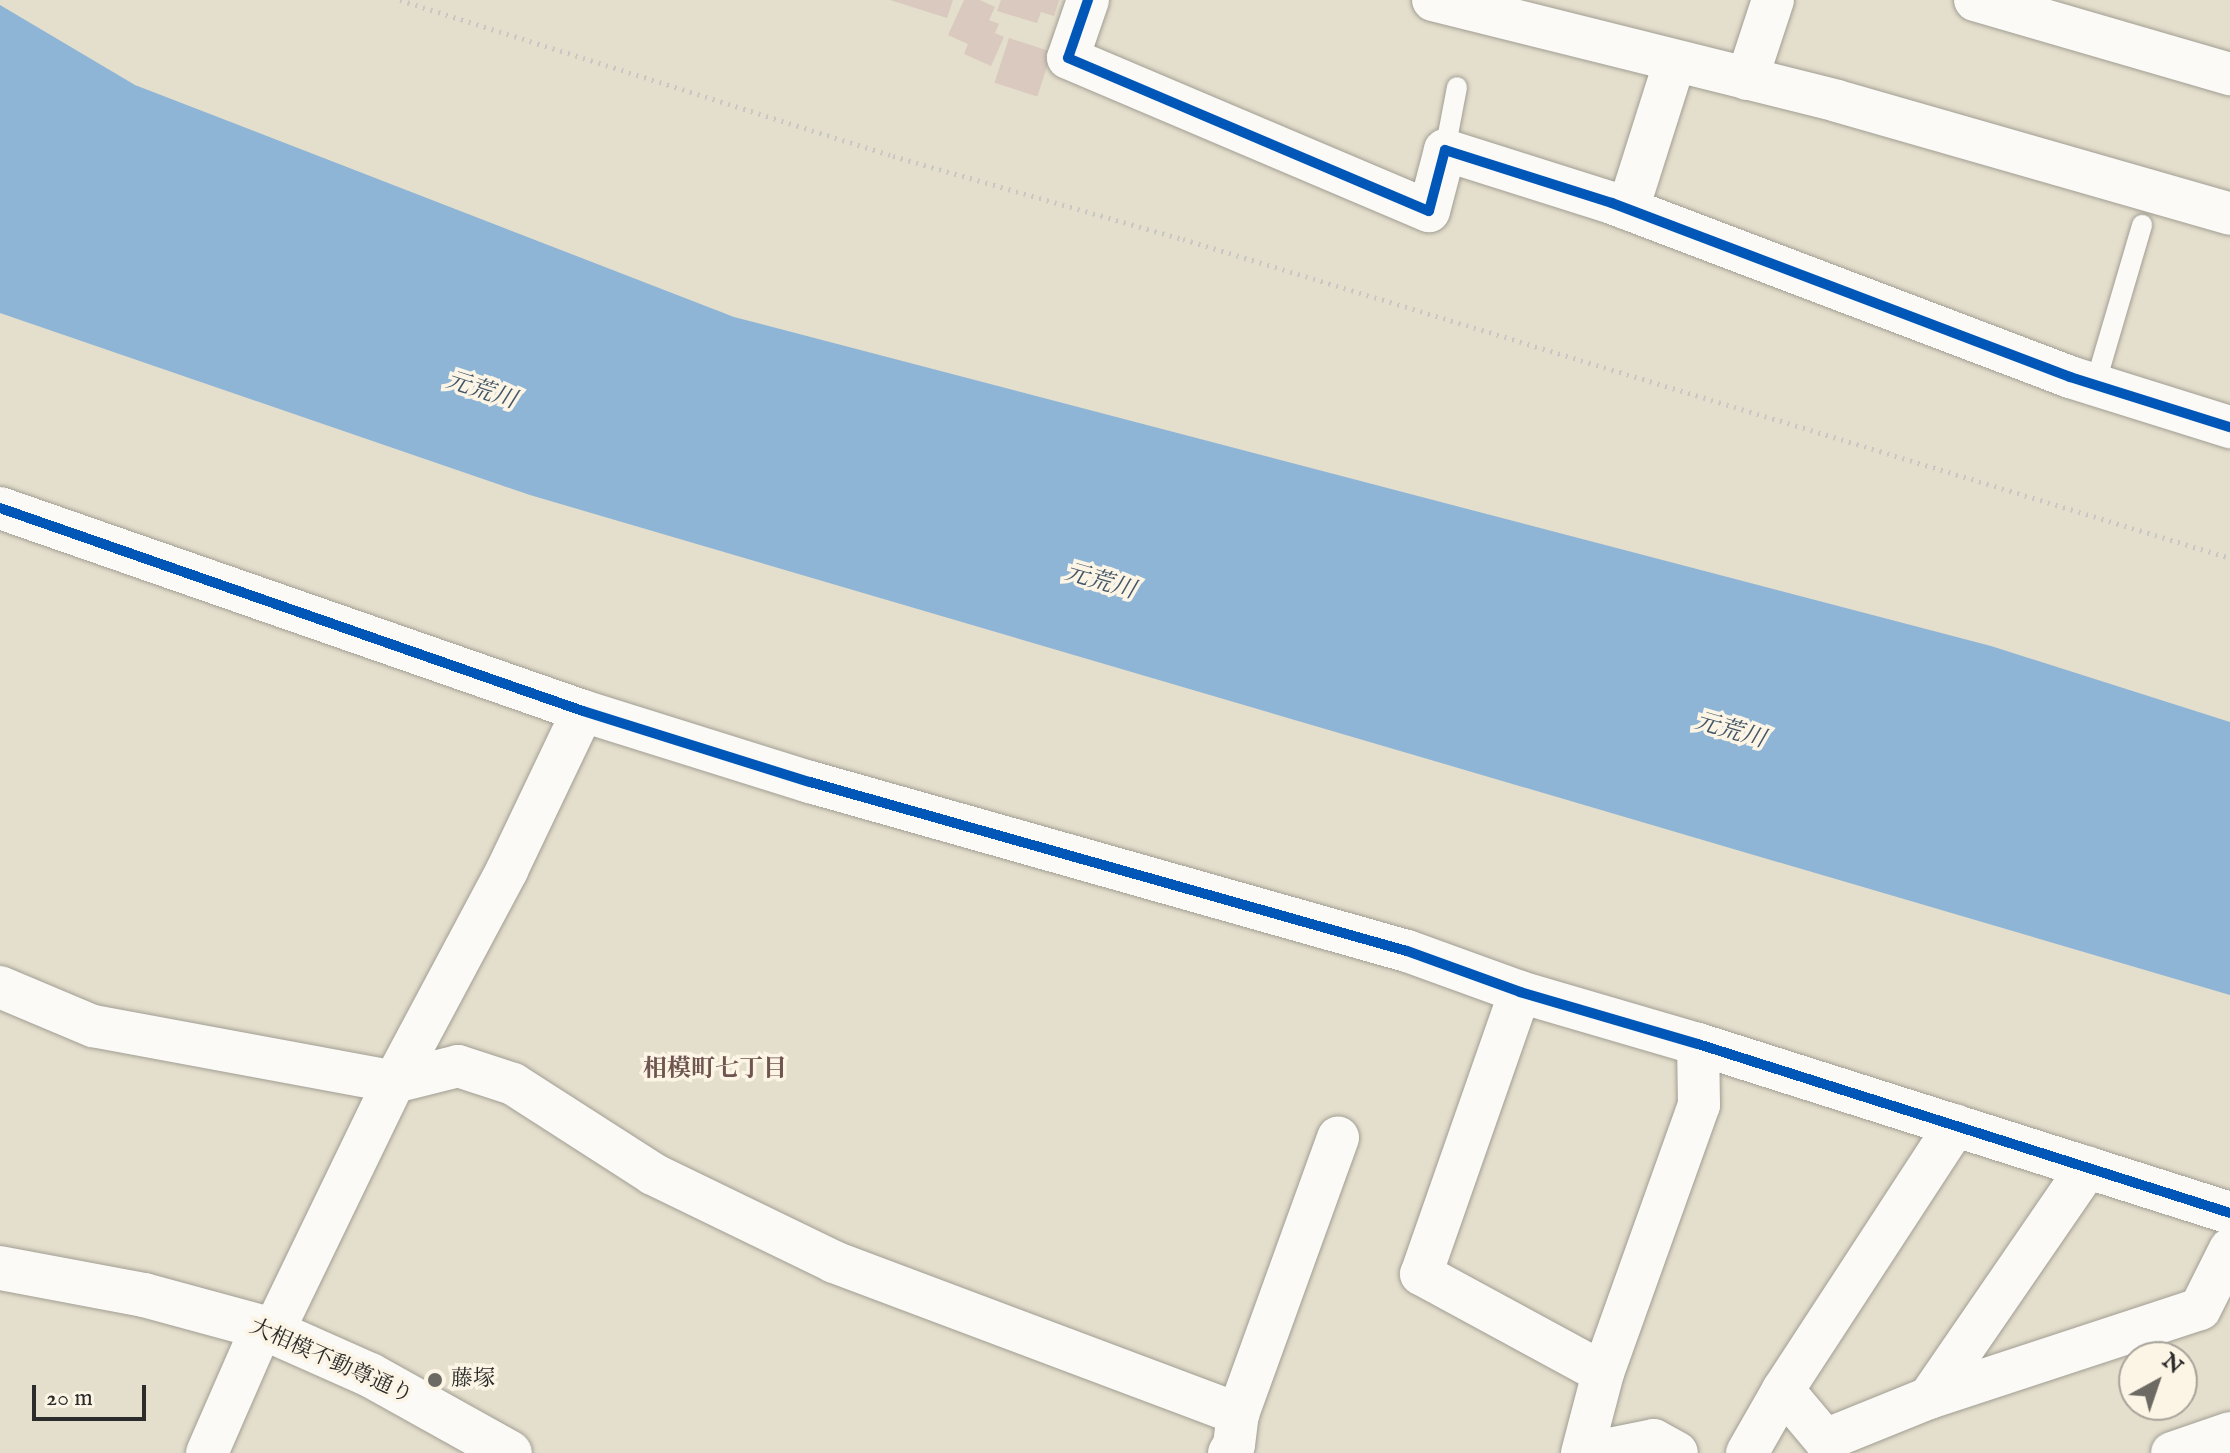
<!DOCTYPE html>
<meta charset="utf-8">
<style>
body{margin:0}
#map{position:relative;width:2230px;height:1453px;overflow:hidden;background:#e4decc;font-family:"IM FELL English","Noto Serif JP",serif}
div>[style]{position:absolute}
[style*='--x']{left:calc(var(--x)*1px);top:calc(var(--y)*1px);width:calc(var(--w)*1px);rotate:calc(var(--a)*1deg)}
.water>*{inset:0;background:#8fb5d6}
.building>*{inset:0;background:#dac9be;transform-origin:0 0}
.path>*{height:5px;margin-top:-2.5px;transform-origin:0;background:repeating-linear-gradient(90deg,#c9c7c3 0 2px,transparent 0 8px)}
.roads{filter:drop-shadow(0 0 2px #a19e93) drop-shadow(0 0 2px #a19e93)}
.lane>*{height:20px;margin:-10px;padding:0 10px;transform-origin:10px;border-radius:10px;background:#fbfaf7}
.street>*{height:42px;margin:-21px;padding:0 21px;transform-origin:21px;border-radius:21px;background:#fbfaf7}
.secondary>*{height:44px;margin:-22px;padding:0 22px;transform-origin:22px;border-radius:22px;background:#fbfaf7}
.cycleway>*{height:10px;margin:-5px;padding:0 5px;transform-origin:5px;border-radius:5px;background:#0057b8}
.dots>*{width:22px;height:22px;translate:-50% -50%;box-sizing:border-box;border:4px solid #fcf5e5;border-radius:50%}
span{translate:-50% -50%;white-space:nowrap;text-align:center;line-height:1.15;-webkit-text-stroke:7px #fcf5e5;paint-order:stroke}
.street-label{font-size:22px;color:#2b2b2b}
.poi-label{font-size:22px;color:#2b2b2b}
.left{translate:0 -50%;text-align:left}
.water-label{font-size:24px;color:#415568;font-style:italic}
.neighbourhood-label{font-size:24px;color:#6f5550;font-weight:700}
.north{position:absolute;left:2118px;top:1341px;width:80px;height:80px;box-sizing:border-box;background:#fcf5e5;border:2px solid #a8a49b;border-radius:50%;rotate:40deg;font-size:22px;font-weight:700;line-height:32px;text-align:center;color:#2b2b2b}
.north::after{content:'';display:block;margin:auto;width:28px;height:36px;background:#6c6a63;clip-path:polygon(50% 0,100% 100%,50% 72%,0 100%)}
.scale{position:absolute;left:32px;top:1385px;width:114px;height:36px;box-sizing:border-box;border:4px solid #2b2b2b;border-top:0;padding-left:10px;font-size:24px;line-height:28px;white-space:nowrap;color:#2b2b2b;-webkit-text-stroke:6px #fcf5e5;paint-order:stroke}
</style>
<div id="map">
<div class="water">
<i style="clip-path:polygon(0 5px,135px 85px,734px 317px,1991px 646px,2230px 722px,2230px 995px,530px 495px,0 313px)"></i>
</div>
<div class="building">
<i style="clip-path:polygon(890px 0,953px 0,947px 18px)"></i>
<i style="clip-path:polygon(964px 0,980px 0,995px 7px,989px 20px,999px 24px,995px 33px,1004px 37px,991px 66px,964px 54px,968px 44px,948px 35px)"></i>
<i style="clip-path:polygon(1001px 0,1059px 0,1054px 16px,1041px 12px,1037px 23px,997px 11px)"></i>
<i style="left:1009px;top:38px;width:45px;height:47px;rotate:18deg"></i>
</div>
<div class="path">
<i style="--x:400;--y:0;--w:517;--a:17.56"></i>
<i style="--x:893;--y:156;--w:302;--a:16"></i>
<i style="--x:1183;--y:239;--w:1095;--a:16.94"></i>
</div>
<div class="roads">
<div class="lane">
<i style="--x:1445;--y:150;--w:64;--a:-79.2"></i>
<i style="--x:2095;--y:385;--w:167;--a:-73.6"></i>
</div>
<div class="street">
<i style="--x:1088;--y:0;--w:61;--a:109"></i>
<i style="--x:1068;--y:58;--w:392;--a:23"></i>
<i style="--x:1429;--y:211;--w:63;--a:-75.3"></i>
<i style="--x:1445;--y:150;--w:175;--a:17.6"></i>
<i style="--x:1612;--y:203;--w:490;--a:20.8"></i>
<i style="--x:2070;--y:377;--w:168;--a:17.4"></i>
<i style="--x:1433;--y:0;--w:416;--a:14"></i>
<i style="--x:1837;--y:101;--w:409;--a:16"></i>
<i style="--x:1975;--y:0;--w:266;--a:16.2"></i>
<i style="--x:1747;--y:79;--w:83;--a:-71.8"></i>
<i style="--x:1628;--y:209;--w:155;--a:-72.4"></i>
<i style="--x:0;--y:508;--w:617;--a:19.2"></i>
<i style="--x:583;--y:711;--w:238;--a:17.4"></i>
<i style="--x:810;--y:782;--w:620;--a:15.81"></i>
<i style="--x:1407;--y:951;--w:120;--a:19.9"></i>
<i style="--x:1520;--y:992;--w:185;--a:16.3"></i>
<i style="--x:1698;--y:1044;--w:558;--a:17.62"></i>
<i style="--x:0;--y:987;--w:101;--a:22.8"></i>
<i style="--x:93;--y:1026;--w:306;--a:10.5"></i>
<i style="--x:394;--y:1082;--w:66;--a:-14"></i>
<i style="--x:458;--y:1066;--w:58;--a:18.1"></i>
<i style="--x:513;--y:1084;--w:166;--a:32.7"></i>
<i style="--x:653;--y:1174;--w:201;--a:25.9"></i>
<i style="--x:834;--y:1262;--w:432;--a:20.6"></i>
<i style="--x:1520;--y:992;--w:299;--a:109.3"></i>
<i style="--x:1421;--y:1274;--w:207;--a:28.5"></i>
<i style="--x:273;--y:1332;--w:278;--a:-64.2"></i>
<i style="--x:394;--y:1082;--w:240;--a:-61.9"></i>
<i style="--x:507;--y:870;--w:176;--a:-64.5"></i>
<i style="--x:1783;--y:1390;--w:65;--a:50"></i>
<i style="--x:1825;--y:1440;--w:112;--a:-22"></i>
<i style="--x:1929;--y:1398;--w:285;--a:-18.2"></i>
<i style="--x:2200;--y:1309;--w:67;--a:-63.4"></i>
<i style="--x:1929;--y:1398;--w:280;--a:-55.5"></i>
<i style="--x:207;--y:1453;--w:137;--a:-66.4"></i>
<i style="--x:1229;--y:1453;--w:9;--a:-58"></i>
<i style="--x:1234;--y:1445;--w:31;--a:-83"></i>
<i style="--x:1238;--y:1414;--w:294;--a:-70.1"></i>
<i style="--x:1582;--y:1453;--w:83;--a:-75.3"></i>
<i style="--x:1603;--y:1373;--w:285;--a:-70.3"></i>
<i style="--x:1699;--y:1105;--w:61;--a:-90.9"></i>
<i style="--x:1589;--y:1453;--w:66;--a:-11.3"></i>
<i style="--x:1654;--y:1440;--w:26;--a:29"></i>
<i style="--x:1747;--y:1453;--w:73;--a:-60.3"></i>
<i style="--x:1783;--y:1390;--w:316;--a:-56.9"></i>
<i style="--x:2172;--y:1453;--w:61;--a:-19"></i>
</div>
<div class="secondary">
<i style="--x:0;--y:1268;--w:147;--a:10.6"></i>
<i style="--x:144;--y:1295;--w:122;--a:15.2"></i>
<i style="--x:262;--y:1327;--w:118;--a:24"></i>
<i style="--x:370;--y:1375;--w:160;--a:29.1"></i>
</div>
</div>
<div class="cycleway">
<i style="--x:1088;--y:0;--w:61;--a:109"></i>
<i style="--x:1068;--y:58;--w:392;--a:23"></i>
<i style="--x:1429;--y:211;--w:63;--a:-75.3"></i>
<i style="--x:1445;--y:150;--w:175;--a:17.6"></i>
<i style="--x:1612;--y:203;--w:490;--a:20.8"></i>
<i style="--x:2070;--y:377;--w:168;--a:17.4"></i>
<i style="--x:0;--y:508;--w:617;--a:19.2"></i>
<i style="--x:583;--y:711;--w:238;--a:17.4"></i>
<i style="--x:810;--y:782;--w:620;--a:15.81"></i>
<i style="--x:1407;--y:951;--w:120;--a:19.9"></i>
<i style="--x:1520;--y:992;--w:185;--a:16.3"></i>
<i style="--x:1698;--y:1044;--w:558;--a:17.62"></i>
</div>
<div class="dots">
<i style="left:435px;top:1380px;background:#6c6a63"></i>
</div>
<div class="street-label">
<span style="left:331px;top:1362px;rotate:24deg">大相模不動尊通り</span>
</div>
<div class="poi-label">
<span class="left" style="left:451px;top:1380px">藤塚</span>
</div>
<div class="water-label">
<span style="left:481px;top:391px;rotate:18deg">元荒川</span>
<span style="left:1100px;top:582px;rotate:16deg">元荒川</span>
<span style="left:1730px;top:731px;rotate:16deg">元荒川</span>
</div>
<div class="neighbourhood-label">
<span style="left:715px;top:1070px">相模町七丁目</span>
</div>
<div class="north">N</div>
<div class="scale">20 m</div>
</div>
